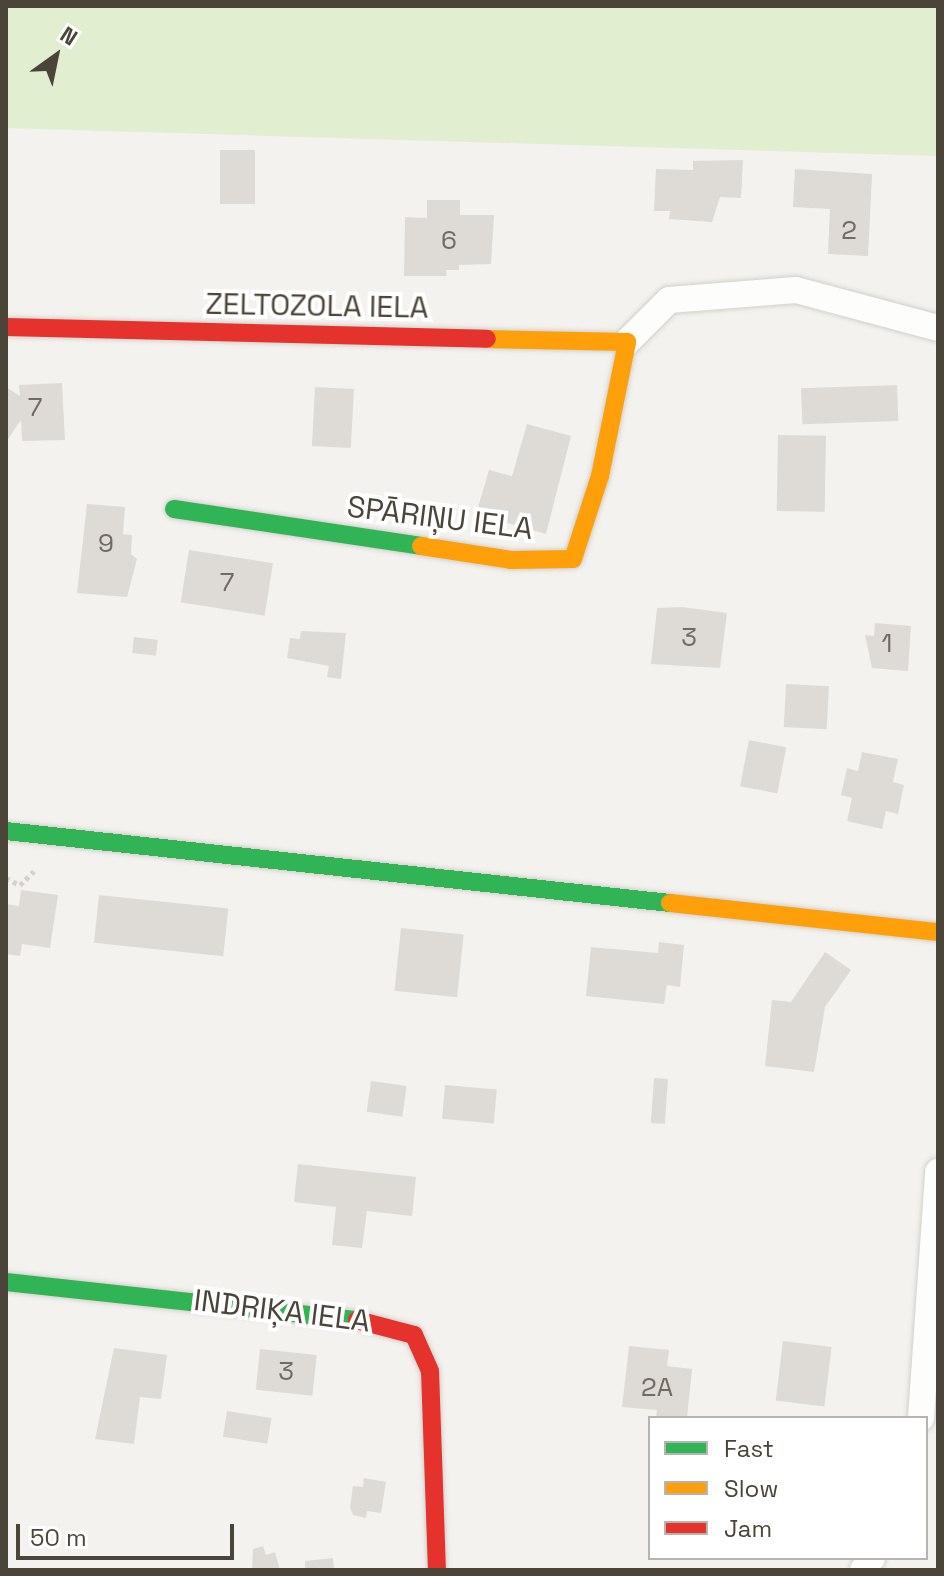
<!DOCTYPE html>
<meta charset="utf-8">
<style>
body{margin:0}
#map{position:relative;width:944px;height:1576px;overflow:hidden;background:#f4f2ee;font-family:"Space Grotesk",sans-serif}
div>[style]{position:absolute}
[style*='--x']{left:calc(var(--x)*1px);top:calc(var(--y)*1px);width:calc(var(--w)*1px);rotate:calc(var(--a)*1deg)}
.green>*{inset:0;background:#e1eecf}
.building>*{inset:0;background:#dedbd6;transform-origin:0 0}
.path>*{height:5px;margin-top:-2.5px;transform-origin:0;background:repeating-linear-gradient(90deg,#d3d2cc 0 4px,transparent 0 8px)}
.roads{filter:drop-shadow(0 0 2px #d2d0cb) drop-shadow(0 0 2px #d2d0cb)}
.street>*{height:26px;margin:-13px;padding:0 13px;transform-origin:13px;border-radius:13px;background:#fdfdfc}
.fast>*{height:18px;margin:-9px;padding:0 9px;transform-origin:9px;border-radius:9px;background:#30b455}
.slow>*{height:18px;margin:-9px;padding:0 9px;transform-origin:9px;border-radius:9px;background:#ff9f0a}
.jam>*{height:18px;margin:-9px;padding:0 9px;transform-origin:9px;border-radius:9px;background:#e5322d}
span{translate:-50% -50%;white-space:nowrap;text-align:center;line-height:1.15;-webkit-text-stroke:8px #fff;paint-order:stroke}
.number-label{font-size:26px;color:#706a61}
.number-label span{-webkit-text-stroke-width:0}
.street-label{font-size:30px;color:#4b4439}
.frame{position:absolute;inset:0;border:8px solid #4b4439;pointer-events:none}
.legend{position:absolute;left:648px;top:1416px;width:280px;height:144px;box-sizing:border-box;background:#fff;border:2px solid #b7b4b0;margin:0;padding:10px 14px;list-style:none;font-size:24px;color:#4b4439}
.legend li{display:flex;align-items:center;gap:16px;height:40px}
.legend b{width:40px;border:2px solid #b7b4b0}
.north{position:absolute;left:16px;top:16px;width:80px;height:80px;-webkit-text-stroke:6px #fff;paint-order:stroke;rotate:33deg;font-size:22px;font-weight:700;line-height:32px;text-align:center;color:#4b4439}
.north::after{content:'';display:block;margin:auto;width:28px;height:36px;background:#4b4439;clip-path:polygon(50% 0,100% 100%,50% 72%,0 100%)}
.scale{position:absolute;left:16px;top:1524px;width:218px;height:36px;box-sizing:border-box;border:4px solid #4b4439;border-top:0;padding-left:10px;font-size:24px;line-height:28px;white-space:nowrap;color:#4b4439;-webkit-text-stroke:6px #fff;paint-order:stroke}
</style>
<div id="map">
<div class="green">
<i style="clip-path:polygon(6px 6px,938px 6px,938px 156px,6px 128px)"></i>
</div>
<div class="building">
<i style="left:220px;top:150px;width:35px;height:54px"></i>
<i style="clip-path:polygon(743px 160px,741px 198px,720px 197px,712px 222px,669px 219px,670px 211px,654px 211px,656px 169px,693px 170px,693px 161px)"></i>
<i style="clip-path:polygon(795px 169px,872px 174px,868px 256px,828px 254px,830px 209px,793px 207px)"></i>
<i style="clip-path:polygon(427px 200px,460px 200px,460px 215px,494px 215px,491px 264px,459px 265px,459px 270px,446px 270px,447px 276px,404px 276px,405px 217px,427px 218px)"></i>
<i style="clip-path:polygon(62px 383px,65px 440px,22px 441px,21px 420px,6px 442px,6px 387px,20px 396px,19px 385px)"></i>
<i style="left:897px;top:385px;width:36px;height:96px;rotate:88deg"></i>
<i style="left:315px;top:387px;width:39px;height:59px;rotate:3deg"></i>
<i style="clip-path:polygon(527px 424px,571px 436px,546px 534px,476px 514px,489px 470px,512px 476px)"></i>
<i style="left:778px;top:435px;width:48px;height:76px;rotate:1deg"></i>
<i style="clip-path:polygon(87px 504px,125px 507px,123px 534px,132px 535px,131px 554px,137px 559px,127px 597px,77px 593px)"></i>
<i style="left:189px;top:550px;width:85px;height:53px;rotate:9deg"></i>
<i style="clip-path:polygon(682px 607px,727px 613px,720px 668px,651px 664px,657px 608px)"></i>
<i style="clip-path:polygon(875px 623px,911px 626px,908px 671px,872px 668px,865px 635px,874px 636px)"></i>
<i style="clip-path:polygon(301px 631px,346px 633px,341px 679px,327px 677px,329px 666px,287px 658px,290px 638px,300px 639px)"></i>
<i style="left:134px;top:637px;width:24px;height:16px;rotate:7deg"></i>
<i style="left:786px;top:684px;width:43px;height:43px;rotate:3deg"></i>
<i style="left:749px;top:740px;width:38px;height:47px;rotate:11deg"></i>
<i style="clip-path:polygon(862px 752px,898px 759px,893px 782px,904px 785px,898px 814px,886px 811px,882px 829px,847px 821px,852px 798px,841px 795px,847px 768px,858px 771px)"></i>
<i style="clip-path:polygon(21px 890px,58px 895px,50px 948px,22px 944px,20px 956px,6px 954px,6px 904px,19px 906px)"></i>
<i style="left:99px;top:895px;width:130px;height:48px;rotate:6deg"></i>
<i style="left:401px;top:928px;width:63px;height:63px;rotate:6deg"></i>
<i style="clip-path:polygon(659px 942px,684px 945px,680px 987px,667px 985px,664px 1004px,586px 996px,591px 947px,658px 953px)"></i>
<i style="clip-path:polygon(825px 952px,851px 970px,825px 1007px,814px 1072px,765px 1066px,772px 1000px,791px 1002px)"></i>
<i style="left:654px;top:1078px;width:14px;height:45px;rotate:4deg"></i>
<i style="left:371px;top:1081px;width:36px;height:31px;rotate:8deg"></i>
<i style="left:445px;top:1085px;width:52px;height:34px;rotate:5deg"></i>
<i style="clip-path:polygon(298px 1164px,416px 1177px,412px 1216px,367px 1211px,362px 1248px,332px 1245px,336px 1207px,294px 1202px)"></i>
<i style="left:783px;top:1341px;width:49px;height:60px;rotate:7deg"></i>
<i style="clip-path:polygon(629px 1346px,669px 1350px,667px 1366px,692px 1369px,687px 1418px,656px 1418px,657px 1410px,622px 1407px)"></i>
<i style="clip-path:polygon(114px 1348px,167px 1355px,161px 1399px,140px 1397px,134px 1444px,95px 1439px)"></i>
<i style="left:260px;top:1349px;width:57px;height:41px;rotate:6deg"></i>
<i style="left:227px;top:1411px;width:45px;height:26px;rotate:9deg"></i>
<i style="clip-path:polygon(364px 1478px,386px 1482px,381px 1513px,367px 1511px,366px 1518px,353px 1515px,350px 1508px,353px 1486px,363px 1487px)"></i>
<i style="clip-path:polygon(263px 1546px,266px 1555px,275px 1552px,280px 1570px,252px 1570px,253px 1549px)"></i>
<i style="clip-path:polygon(333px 1558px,334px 1570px,305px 1570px,305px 1561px)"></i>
</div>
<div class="path">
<i style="--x:6;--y:878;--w:16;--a:27"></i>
<i style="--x:20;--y:885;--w:20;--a:-45"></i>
</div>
<div class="roads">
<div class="street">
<i style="--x:627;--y:342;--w:59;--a:-45"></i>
<i style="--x:669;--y:300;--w:127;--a:-4.5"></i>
<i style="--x:796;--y:290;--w:147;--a:15"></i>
<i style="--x:921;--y:1418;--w:247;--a:-86"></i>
<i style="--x:863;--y:1570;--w:15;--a:-53"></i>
</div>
<div class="fast">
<i style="--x:174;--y:509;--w:250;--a:8.5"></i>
<i style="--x:6;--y:831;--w:668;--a:6.19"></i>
<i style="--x:6;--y:1282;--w:353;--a:6.2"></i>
</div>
<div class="slow">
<i style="--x:421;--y:546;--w:91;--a:8.8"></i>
<i style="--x:511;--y:560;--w:62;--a:-0.9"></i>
<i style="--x:573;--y:559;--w:87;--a:-72"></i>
<i style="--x:600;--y:476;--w:137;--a:-78.6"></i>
<i style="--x:627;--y:342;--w:140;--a:-178.8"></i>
<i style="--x:670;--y:903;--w:270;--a:6.2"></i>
</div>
<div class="jam">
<i style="--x:6;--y:327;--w:481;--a:1.4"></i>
<i style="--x:357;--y:1320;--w:59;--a:14.7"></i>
<i style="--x:414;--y:1335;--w:39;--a:66"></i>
<i style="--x:430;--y:1371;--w:199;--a:88"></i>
</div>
</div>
<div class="number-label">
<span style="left:849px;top:231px">2</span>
<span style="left:449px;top:241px">6</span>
<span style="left:35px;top:408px">7</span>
<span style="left:106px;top:544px">9</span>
<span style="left:227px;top:583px">7</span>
<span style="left:689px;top:638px">3</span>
<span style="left:887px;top:644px">1</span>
<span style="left:286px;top:1372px">3</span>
<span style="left:657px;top:1388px">2A</span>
</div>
<div class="street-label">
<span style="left:317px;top:306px;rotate:1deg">ZELTOZOLA IELA</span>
<span style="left:440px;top:518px;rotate:7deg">SPĀRIŅU IELA</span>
<span style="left:282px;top:1311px;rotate:7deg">INDRIĶA IELA</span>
</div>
<div class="frame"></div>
<ul class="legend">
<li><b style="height:10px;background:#30b455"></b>Fast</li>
<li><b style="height:10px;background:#ff9f0a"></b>Slow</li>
<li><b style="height:10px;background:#e5322d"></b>Jam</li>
</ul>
<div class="north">N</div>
<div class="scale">50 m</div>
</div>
